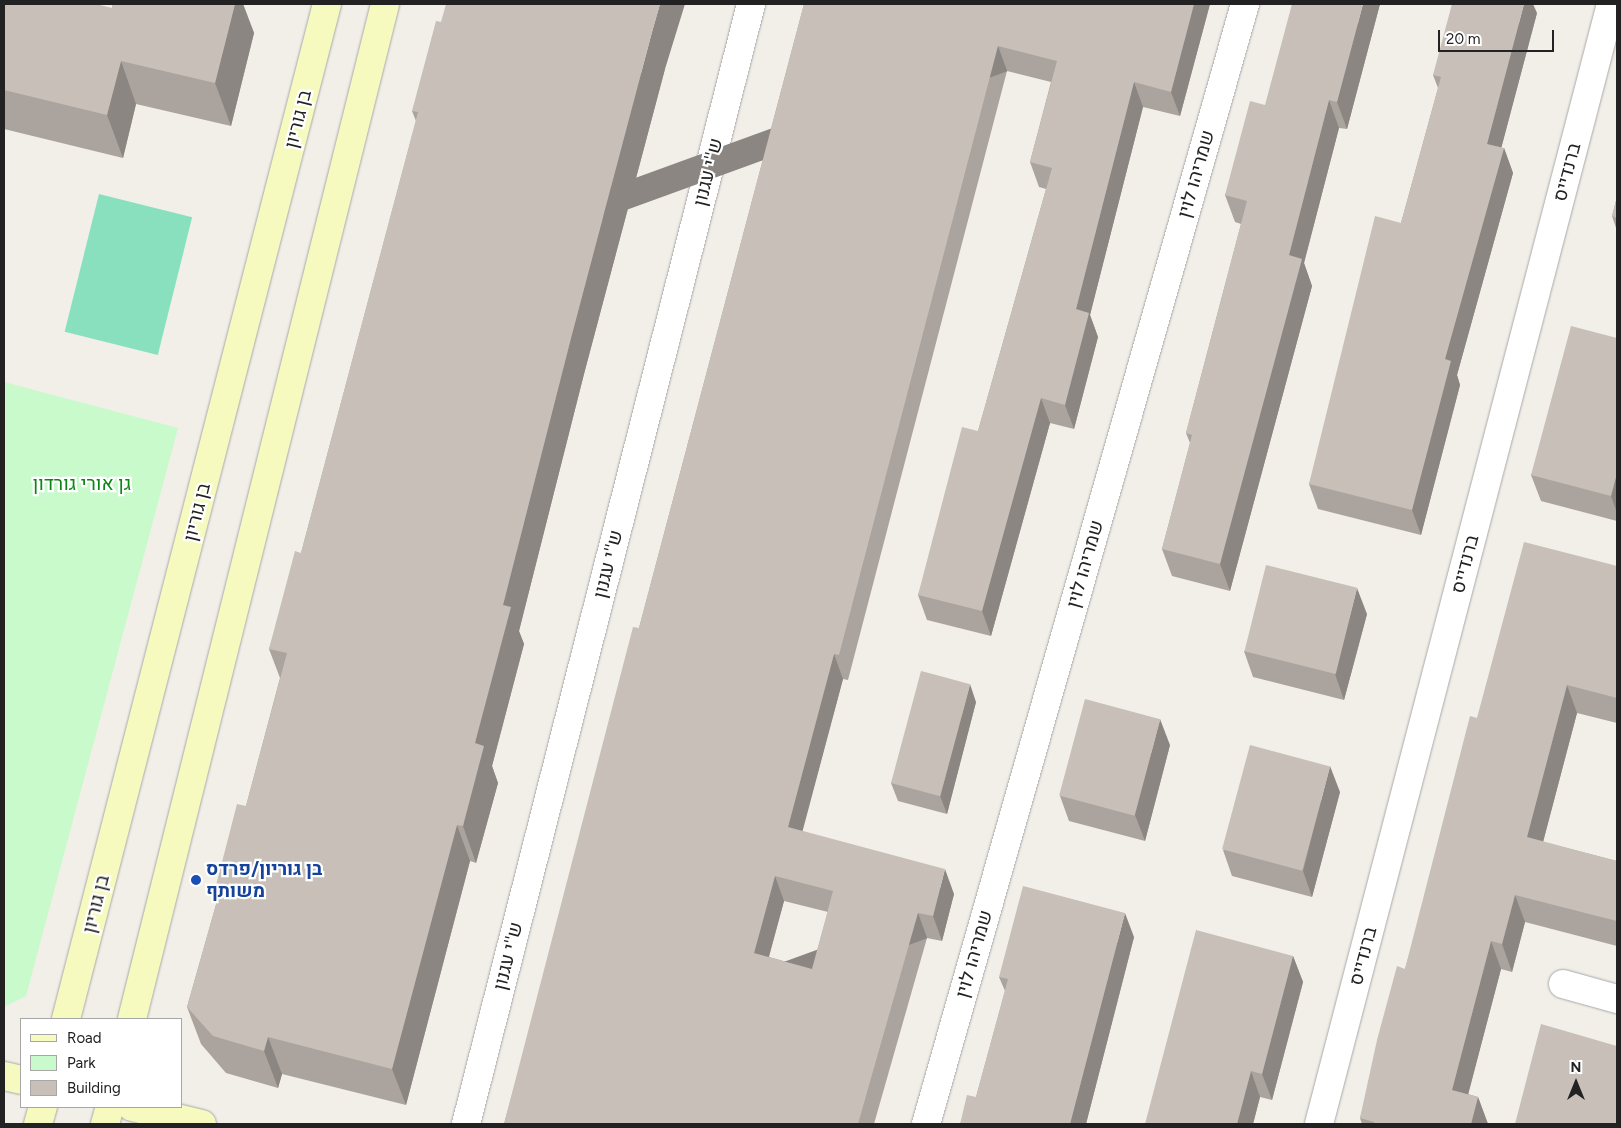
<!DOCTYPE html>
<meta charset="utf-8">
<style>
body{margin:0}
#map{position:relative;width:1621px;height:1128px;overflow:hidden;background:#f2efe9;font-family:Figtree,Heebo,sans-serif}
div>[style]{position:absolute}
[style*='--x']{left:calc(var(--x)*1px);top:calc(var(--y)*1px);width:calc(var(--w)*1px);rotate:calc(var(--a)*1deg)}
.park>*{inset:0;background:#c8facc}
.pitch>*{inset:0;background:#88e0be;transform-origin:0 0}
.roads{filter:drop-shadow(0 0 1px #a9a9a9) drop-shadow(0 0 1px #a9a9a9)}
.street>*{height:28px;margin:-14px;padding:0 14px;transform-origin:14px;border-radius:14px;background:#fff}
.secondary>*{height:28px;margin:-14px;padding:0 14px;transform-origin:14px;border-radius:14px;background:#f7fabf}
.wall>*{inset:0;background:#aba49e}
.shaded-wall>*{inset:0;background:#8b8681;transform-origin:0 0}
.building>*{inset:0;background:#c7bfb8;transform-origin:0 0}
.dots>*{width:14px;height:14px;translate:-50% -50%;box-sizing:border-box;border:2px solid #fff;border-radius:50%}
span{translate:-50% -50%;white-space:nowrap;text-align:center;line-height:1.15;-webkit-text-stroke:4.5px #fff;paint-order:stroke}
.street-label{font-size:19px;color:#222}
.park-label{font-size:19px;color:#0c8416}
.transit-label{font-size:19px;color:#164399;font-weight:700}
.left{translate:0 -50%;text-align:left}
.frame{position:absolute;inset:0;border:5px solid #222;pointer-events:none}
.legend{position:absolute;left:20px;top:1018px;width:162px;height:90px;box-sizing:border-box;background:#fff;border:1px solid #a7a7a7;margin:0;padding:6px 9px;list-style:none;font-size:15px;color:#222}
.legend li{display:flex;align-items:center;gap:10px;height:25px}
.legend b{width:25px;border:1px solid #a7a7a7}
.north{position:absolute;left:1551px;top:1058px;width:50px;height:50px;-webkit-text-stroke:4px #fff;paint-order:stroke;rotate:0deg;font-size:14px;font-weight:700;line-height:20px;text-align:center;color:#222}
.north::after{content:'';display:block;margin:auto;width:18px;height:22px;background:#222;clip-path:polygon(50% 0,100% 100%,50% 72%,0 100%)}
.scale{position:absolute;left:1438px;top:30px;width:116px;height:22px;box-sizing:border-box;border:2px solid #222;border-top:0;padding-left:6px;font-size:15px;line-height:18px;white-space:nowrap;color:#222;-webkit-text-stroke:4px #fff;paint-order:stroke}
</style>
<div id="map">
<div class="park">
<i style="clip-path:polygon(4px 382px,178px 428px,26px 996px,4px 1007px)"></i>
</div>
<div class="pitch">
<i style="left:99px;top:194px;width:96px;height:142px;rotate:14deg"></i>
</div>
<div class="roads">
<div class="street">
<i style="--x:1563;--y:984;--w:56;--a:15.5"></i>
<i style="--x:466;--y:1124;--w:1156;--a:-75.72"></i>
<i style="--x:926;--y:1124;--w:1165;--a:-74.1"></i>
<i style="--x:1319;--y:1124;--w:1157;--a:-75.39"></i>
</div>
<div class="secondary">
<i style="--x:66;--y:1019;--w:1048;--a:-75.58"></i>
<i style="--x:132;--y:1019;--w:1046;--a:-76"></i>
<i style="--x:4;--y:1076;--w:17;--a:13"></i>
<i style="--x:132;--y:1107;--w:72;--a:13.7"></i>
<i style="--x:38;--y:1124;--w:18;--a:-74"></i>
<i style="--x:105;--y:1124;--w:18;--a:-74"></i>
</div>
</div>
<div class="wall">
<i style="clip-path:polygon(4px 4px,112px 8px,113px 4px,243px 4px,254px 33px,231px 126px,136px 104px,123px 158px,4px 129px)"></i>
<i style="clip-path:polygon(evenodd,804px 4px,1210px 4px,1180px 116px,1143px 107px,1090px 315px,1098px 337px,1074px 429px,1050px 423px,991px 636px,927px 620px,918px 595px,978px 431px,1046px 189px,1039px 187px,1030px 162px,1051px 82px,1007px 71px,848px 680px,843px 679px,802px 831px,954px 894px,942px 941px,927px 938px,874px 1124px,504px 1124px,639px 628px,804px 4px,784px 901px,828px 912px,812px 969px,769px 957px,784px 901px)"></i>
<i style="clip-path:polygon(1380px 4px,1347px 129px,1339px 128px,1304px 263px,1312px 286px,1230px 591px,1172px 576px,1162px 549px,1190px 443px,1186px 433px,1241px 224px,1235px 222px,1225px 195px,1265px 105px)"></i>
<i style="clip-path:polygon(1537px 13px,1501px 148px,1504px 148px,1513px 173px,1457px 375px,1460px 385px,1421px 535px,1318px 509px,1309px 484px,1401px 223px,1438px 88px,1433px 75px)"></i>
<i style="clip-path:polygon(665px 69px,584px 374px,519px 631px,524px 644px,492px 766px,498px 783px,476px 863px,470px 861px,406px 1105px,282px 1074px,278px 1088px,226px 1073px,201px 1044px,187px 1007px,217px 901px,214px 893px,246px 806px,280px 678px,269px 649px,301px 553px,416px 121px,412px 111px)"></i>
<i style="clip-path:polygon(1617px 197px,1617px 231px,1612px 216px)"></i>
<i style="clip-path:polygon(1617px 338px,1617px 521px,1541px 501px,1531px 475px)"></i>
<i style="clip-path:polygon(1617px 566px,1617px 723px,1577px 713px,1543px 842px,1617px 861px,1617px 946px,1525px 922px,1512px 972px,1501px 969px,1468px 1094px,1478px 1097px,1488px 1124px,1362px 1124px,1360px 1118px,1405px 969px,1477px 718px)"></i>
<i style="clip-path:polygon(1367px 614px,1344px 700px,1253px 677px,1244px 651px)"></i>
<i style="clip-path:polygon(976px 702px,947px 814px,898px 801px,891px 783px)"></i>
<i style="clip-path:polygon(1170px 745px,1145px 841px,1069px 821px,1060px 796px)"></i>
<i style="clip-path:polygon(1340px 792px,1312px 897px,1232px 876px,1223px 850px)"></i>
<i style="clip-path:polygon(1134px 937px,1086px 1124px,960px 1124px,976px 1097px,1005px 991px,999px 977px)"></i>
<i style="clip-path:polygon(1293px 956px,1303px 982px,1272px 1100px,1260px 1097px,1253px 1124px,1145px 1124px)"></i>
</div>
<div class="shaded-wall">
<i style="clip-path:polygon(235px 4px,243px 4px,254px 33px,231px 126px,215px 83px)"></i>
<i style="clip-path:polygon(660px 4px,685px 4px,665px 69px,584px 374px,519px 631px,524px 644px,492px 766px,498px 783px,476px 863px,463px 826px,475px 743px,503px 605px,571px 338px,652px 32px)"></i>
<i style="clip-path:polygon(1194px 4px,1210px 4px,1180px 116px,1171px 92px)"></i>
<i style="clip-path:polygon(1363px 4px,1380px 4px,1347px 129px,1337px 102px)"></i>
<i style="clip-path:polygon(1524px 4px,1533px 4px,1537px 13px,1496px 168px,1487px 144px)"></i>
<i style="left:998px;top:46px;width:27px;height:629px;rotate:70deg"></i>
<i style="clip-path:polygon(121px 61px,136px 104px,123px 158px,107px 115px)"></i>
<i style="clip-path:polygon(1134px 82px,1143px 107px,1090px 315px,1098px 337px,1074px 429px,1065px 405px,1076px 309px)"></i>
<i style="clip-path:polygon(1329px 100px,1339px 128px,1304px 263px,1312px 286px,1230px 591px,1220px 564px,1289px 255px)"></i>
<i style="clip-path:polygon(1504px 148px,1513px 173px,1457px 375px,1460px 385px,1421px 535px,1412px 510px,1445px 359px)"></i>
<i style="clip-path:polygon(1041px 398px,1050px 423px,991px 636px,982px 611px)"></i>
<i style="clip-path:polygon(1617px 473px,1617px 513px,1611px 496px)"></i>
<i style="clip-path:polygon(1357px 588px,1367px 614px,1344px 700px,1335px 674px)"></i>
<i style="clip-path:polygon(834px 654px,843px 679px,797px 852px,788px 827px)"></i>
<i style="clip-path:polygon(970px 684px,976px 702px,947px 814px,940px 796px)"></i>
<i style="clip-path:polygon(1567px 685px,1577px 713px,1537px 865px,1527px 837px)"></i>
<i style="clip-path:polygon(1160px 719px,1170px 745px,1145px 841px,1135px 815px)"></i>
<i style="clip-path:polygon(1330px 766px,1340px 792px,1312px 897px,1303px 871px)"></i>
<i style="clip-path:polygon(457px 825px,470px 861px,406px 1105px,392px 1069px)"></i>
<i style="clip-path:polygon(945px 869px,954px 894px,942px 941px,933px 916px)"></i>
<i style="clip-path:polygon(775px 876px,784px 901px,763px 978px,754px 953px)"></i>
<i style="clip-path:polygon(1515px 895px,1525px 922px,1512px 972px,1502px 944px)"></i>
<i style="left:918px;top:913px;width:27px;height:219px;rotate:70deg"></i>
<i style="clip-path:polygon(1125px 913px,1134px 937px,1086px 1124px,1070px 1124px)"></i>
<i style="clip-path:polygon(1491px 941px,1501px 969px,1462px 1118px,1452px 1090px)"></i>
<i style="clip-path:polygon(1293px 956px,1303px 982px,1272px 1100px,1262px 1074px)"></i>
<i style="clip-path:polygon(268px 1037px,282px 1074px,278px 1088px,264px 1051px)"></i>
<i style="clip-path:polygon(1251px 1071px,1260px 1097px,1253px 1124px,1237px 1124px)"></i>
<i style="clip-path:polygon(1478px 1097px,1488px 1124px,1471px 1124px)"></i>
</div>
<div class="building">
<i style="clip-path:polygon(4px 4px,96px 4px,112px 8px,113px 4px,235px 4px,215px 83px,121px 61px,107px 115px,4px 90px)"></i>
<i style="clip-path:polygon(446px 4px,660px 4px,652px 32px,571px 338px,503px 605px,511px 607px,475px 743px,484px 746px,463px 826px,457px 825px,392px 1069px,268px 1037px,264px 1051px,213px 1036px,187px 1007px,219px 894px,214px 893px,237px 804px,246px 806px,287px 653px,269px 649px,295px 551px,301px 553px,418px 112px,412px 111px,436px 21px,441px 22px)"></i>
<i style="clip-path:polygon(evenodd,804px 4px,1194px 4px,1171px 92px,1134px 82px,1076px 309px,1089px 313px,1065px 405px,1041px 398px,982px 611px,918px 595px,962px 427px,978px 431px,1052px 168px,1030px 162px,1057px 61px,998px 46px,839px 655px,834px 654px,788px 827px,945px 869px,933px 916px,918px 913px,858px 1124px,504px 1124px,633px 627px,639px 628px,804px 4px,775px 876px,833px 891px,812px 969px,754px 953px,775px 876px)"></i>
<i style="clip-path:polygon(1292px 4px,1363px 4px,1337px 102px,1329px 100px,1289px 255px,1302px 259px,1220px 564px,1162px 549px,1192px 435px,1186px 433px,1247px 201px,1225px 195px,1250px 101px,1265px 105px)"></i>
<i style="clip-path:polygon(1452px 4px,1524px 4px,1487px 144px,1504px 148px,1445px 359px,1451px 361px,1412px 510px,1309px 484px,1375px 216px,1401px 223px,1441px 77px,1433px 75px)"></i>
<i style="clip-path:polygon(1617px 197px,1617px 218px,1612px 216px)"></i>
<i style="clip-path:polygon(1571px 326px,1617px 338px,1617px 473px,1611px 496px,1531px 475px)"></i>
<i style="clip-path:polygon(1524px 542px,1617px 566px,1617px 698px,1567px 685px,1527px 837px,1617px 861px,1617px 921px,1515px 895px,1502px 944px,1491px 941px,1452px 1090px,1478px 1097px,1471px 1124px,1374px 1124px,1374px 1122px,1360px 1118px,1377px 1040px,1397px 966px,1405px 969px,1470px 716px,1477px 718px)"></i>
<i style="left:1266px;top:565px;width:94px;height:89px;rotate:14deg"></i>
<i style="left:921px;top:671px;width:51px;height:116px;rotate:15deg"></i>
<i style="left:1085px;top:699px;width:78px;height:100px;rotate:15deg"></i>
<i style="left:1250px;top:745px;width:83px;height:108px;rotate:15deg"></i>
<i style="clip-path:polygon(1023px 886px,1125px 913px,1070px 1124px,960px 1124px,967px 1095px,976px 1097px,1008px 979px,999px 977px)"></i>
<i style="clip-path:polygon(1196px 930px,1293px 956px,1262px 1074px,1251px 1071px,1237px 1124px,1145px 1124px)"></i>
<i style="clip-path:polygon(1541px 1024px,1617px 1046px,1617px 1124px,1515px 1124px)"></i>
</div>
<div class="dots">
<i style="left:196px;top:880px;background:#1a4fb4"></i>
</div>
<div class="street-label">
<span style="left:298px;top:119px;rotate:-76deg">בן גוריון</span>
<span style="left:708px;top:172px;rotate:-76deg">ש''י עגנון</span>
<span style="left:1567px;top:172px;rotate:-75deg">ברנדייס</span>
<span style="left:1196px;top:174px;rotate:-74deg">שמריהו לוין</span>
<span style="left:197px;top:512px;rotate:-76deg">בן גוריון</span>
<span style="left:608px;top:564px;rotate:-76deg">ש''י עגנון</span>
<span style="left:1085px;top:564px;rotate:-74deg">שמריהו לוין</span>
<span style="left:1465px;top:564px;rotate:-75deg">ברנדייס</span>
<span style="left:96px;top:904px;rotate:-76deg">בן גוריון</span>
<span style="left:974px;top:954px;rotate:-74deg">שמריהו לוין</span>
<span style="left:508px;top:956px;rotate:-76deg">ש''י עגנון</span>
<span style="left:1363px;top:956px;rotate:-75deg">ברנדייס</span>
</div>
<div class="park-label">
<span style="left:82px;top:484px">גן אורי גורדון</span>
</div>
<div class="transit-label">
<span class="left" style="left:206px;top:880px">בן גוריון/פרדס<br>משותף</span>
</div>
<div class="frame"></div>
<ul class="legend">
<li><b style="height:6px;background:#f7fabf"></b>Road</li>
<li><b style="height:14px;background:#c8facc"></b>Park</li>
<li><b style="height:14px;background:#c7bfb8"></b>Building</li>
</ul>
<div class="north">N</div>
<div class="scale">20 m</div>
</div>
